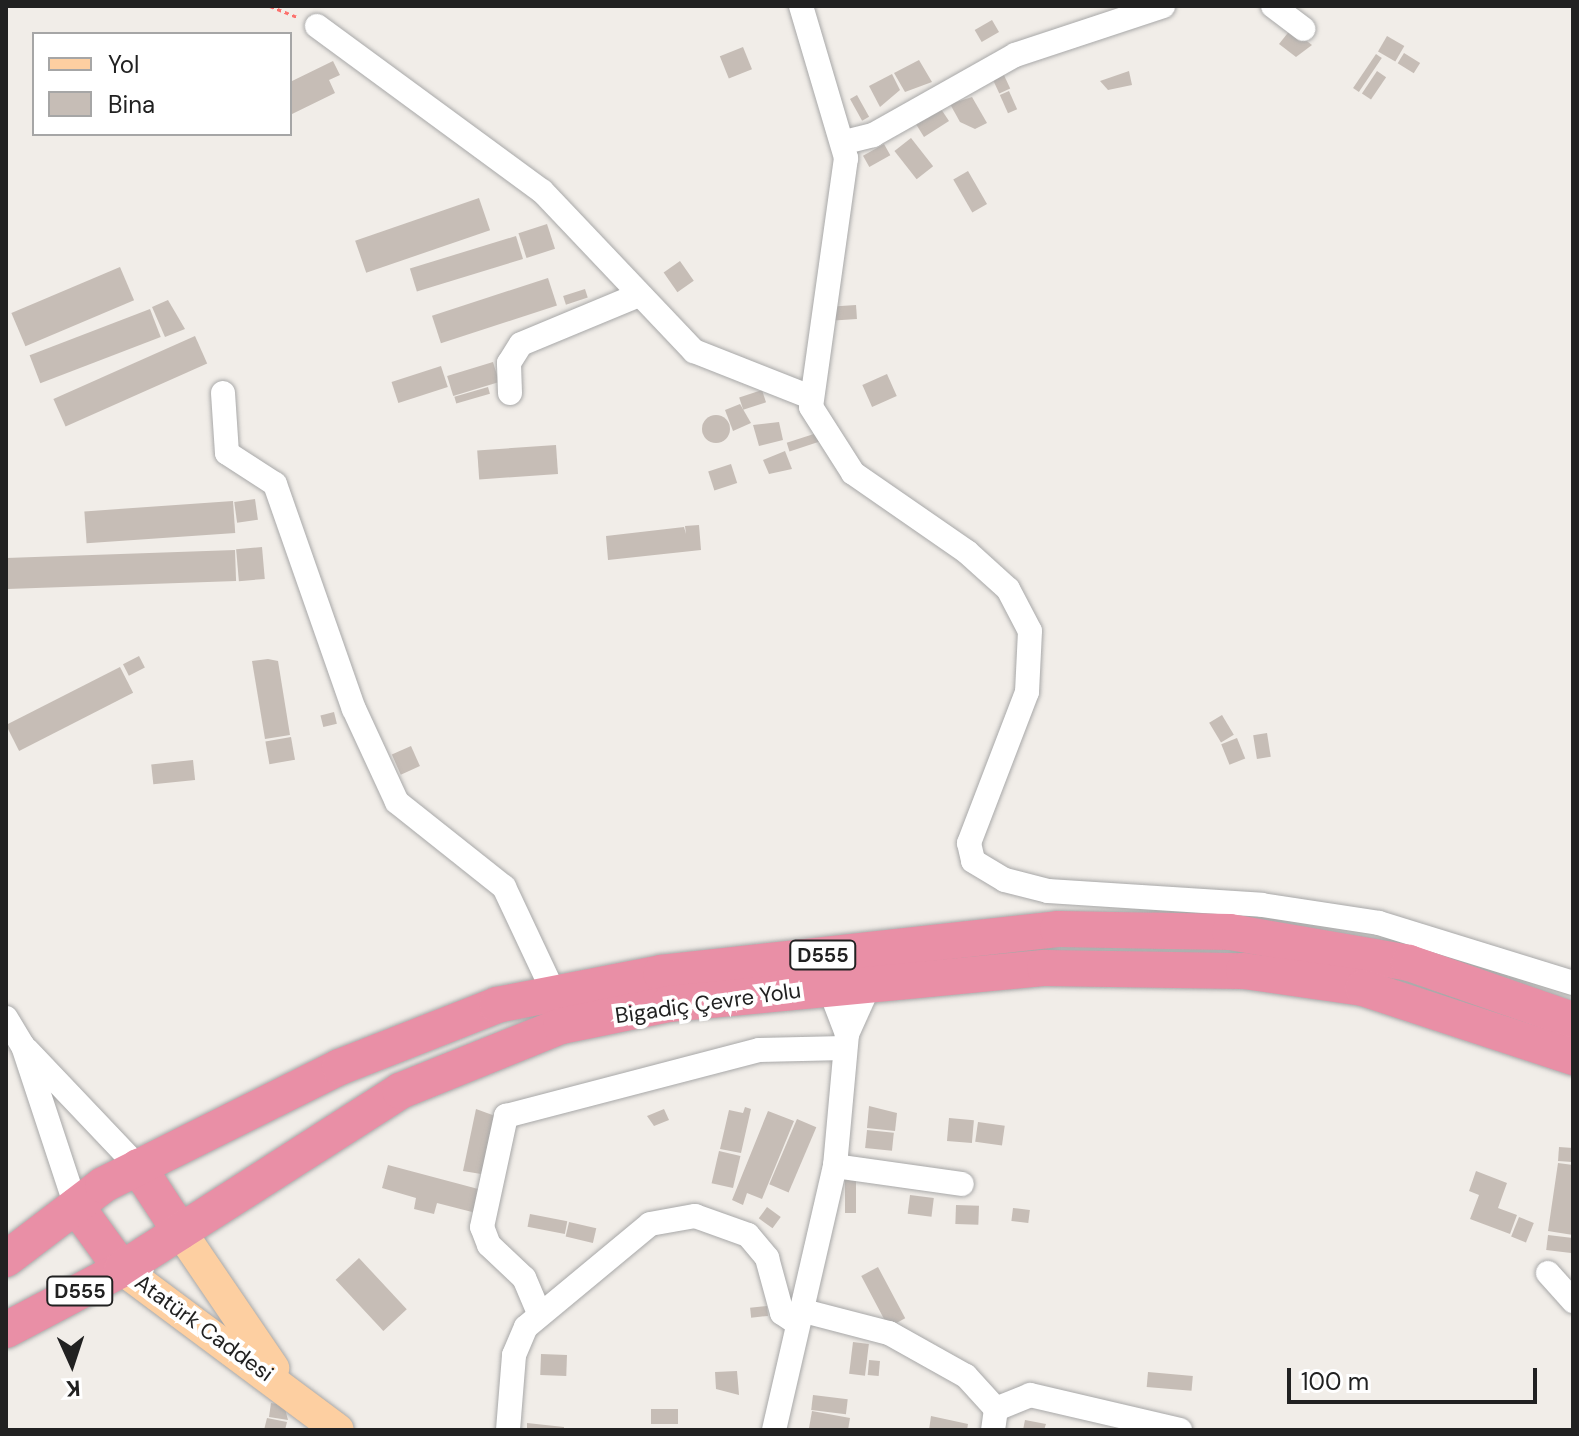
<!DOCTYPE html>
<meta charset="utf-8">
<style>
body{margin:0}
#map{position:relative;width:1579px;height:1436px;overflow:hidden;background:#f1ede8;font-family:"DM Sans",sans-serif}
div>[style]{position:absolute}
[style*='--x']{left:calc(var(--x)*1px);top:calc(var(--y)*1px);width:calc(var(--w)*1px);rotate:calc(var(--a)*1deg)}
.building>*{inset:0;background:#c6bdb6;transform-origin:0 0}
.round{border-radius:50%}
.path>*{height:3px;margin-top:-1.5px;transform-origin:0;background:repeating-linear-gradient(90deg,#fc726e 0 4px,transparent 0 8px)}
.roads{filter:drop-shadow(0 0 2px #a8a8a8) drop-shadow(0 0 2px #a8a8a8)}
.minor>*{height:24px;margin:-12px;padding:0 12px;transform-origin:12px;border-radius:12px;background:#fff}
.major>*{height:32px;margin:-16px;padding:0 16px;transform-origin:16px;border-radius:16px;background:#fdcfa1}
.highway>*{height:36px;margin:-18px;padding:0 18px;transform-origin:18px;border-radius:18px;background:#e98fa6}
span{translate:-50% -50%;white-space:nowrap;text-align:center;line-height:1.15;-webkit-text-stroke:8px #fff;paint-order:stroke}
.shield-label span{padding:2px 6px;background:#fff;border:2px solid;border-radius:6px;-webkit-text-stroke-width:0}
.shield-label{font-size:20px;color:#212121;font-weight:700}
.street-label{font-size:22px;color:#212121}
.frame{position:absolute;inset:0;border:8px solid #212121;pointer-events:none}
.legend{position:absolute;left:32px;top:32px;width:260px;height:104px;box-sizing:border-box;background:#fff;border:2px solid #a6a6a6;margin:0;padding:10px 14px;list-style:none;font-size:24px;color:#212121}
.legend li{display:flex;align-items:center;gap:16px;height:40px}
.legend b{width:40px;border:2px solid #a6a6a6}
.north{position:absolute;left:32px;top:1324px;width:80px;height:80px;-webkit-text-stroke:6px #fff;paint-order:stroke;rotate:177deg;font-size:22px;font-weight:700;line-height:32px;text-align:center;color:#212121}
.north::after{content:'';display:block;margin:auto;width:28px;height:36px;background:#212121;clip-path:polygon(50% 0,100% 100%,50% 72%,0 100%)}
.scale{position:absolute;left:1287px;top:1368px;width:250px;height:36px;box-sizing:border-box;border:4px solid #212121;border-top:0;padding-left:10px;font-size:24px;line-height:28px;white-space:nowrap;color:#212121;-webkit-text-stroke:6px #fff;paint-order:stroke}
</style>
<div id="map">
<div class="building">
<i style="left:992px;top:20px;width:14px;height:20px;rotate:60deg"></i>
<i style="clip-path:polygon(1291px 29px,1312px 45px,1296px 57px,1279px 44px)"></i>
<i style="left:1387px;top:36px;width:20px;height:18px;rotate:30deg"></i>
<i style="left:743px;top:47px;width:24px;height:25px;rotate:68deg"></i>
<i style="left:1404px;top:53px;width:19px;height:12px;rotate:32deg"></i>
<i style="left:1376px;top:54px;width:7px;height:41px;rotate:34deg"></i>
<i style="clip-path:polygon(919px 60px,932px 82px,905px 92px,894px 73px)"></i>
<i style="clip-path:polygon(333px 61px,340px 75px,329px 80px,335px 93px,290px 115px,290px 82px)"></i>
<i style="clip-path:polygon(1129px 71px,1132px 85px,1108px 90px,1100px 81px)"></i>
<i style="left:1377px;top:71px;width:11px;height:27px;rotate:34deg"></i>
<i style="left:1003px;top:73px;width:17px;height:12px;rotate:65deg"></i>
<i style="clip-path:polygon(892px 74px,900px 90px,880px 107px,869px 86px)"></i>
<i style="left:1009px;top:91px;width:20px;height:10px;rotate:66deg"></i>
<i style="left:857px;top:95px;width:25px;height:8px;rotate:61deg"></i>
<i style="clip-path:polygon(972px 97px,987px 123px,975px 129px,960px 122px,950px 104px)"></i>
<i style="clip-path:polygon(941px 109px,949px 121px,924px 137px,914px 121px)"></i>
<i style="left:911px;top:138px;width:36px;height:21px;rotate:52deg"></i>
<i style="left:884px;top:144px;width:13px;height:24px;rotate:61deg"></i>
<i style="left:968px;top:171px;width:38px;height:17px;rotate:60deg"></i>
<i style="left:479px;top:198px;width:34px;height:131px;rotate:71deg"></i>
<i style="left:547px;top:224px;width:26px;height:30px;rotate:72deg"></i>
<i style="left:516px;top:236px;width:24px;height:111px;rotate:73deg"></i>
<i style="left:680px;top:261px;width:24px;height:20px;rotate:55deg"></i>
<i style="left:120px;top:267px;width:36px;height:118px;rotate:67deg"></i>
<i style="left:548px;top:278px;width:29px;height:122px;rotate:72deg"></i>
<i style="left:585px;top:289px;width:9px;height:23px;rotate:72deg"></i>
<i style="clip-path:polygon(168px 300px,185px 329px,165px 337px,152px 307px)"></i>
<i style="left:856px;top:305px;width:14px;height:23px;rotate:86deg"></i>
<i style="left:150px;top:309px;width:30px;height:129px;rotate:69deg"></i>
<i style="left:195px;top:336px;width:30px;height:155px;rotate:66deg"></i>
<i style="left:493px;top:362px;width:21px;height:48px;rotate:73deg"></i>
<i style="left:441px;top:366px;width:22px;height:52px;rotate:72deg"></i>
<i style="left:887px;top:374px;width:24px;height:27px;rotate:66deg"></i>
<i style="left:488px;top:387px;width:7px;height:35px;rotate:74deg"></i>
<i style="left:762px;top:390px;width:13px;height:24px;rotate:72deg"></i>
<i style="clip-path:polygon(740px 404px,751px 423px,733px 431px,725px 410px)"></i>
<i class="round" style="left:702px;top:415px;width:28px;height:28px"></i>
<i style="clip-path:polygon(779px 422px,783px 440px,759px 446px,753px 425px)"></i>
<i style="left:820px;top:432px;width:9px;height:35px;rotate:72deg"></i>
<i style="left:556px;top:445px;width:29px;height:79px;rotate:86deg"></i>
<i style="clip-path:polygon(785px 451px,792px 469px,769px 474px,763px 460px)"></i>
<i style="left:731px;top:464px;width:20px;height:24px;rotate:72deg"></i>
<i style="left:255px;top:499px;width:21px;height:21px;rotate:82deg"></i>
<i style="left:233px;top:501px;width:32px;height:149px;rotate:86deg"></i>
<i style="clip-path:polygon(699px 525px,701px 550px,608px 560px,606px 536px,684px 527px,686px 534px,685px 526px)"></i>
<i style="left:262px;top:547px;width:32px;height:26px;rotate:85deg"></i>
<i style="left:235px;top:550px;width:31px;height:229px;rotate:88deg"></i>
<i style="left:139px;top:656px;width:13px;height:18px;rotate:63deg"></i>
<i style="clip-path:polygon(268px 659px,278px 661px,290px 735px,265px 739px,252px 661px)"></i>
<i style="left:120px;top:667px;width:29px;height:128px;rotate:63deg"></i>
<i style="left:334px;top:712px;width:12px;height:14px;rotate:76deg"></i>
<i style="left:1222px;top:715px;width:23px;height:15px;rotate:59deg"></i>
<i style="left:1267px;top:733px;width:24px;height:14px;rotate:81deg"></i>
<i style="left:291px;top:737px;width:23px;height:26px;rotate:80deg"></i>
<i style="left:1237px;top:738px;width:22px;height:17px;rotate:68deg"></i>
<i style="left:411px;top:746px;width:22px;height:21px;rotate:66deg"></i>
<i style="left:193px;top:760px;width:20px;height:42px;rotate:84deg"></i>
<i style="clip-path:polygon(869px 1106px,897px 1113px,895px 1131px,867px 1128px)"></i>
<i style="clip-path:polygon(745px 1107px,751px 1109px,741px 1153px,720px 1149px,729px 1110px,743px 1113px)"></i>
<i style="clip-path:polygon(476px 1109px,498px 1117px,481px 1174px,463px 1171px)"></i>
<i style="clip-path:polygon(664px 1109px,669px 1120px,654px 1126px,647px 1116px)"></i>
<i style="clip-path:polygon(768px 1111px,794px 1121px,762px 1199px,747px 1193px,743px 1205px,732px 1200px)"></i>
<i style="left:949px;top:1118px;width:25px;height:23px;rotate:5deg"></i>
<i style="left:797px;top:1119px;width:21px;height:71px;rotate:23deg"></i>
<i style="left:978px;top:1122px;width:27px;height:20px;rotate:8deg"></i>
<i style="left:867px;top:1130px;width:27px;height:18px;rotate:6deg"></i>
<i style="left:1559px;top:1147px;width:14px;height:14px;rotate:4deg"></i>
<i style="left:719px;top:1151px;width:22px;height:33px;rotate:13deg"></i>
<i style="clip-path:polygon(1558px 1163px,1573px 1165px,1573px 1235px,1548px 1231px)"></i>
<i style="clip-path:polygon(388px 1165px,482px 1190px,476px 1213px,437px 1203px,434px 1214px,414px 1209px,416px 1198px,382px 1188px)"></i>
<i style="clip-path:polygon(1476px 1171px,1507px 1183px,1498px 1208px,1517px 1215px,1510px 1234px,1470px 1219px,1479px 1195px,1469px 1191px)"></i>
<i style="left:845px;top:1178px;width:11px;height:35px"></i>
<i style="left:910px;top:1195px;width:24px;height:19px;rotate:7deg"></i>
<i style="left:956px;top:1205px;width:23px;height:19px;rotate:2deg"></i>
<i style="left:767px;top:1207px;width:17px;height:14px;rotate:36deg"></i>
<i style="left:1013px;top:1208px;width:17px;height:13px;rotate:7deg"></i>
<i style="left:530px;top:1214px;width:38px;height:13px;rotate:11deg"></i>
<i style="left:1519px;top:1217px;width:16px;height:21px;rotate:22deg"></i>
<i style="left:569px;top:1222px;width:28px;height:15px;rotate:13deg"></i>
<i style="left:1548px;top:1235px;width:25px;height:15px;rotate:7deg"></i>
<i style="left:359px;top:1258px;width:70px;height:32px;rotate:47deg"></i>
<i style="left:878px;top:1267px;width:58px;height:19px;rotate:62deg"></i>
<i style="left:767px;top:1306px;width:10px;height:17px;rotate:84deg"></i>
<i style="left:853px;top:1342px;width:16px;height:32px;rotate:7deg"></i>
<i style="left:541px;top:1354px;width:26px;height:21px;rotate:2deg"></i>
<i style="left:869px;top:1360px;width:11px;height:15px;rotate:5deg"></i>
<i style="clip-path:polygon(737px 1371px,739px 1395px,716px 1389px,715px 1372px)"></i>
<i style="left:1148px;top:1372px;width:45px;height:15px;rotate:5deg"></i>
<i style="left:813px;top:1395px;width:35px;height:15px;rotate:7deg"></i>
<i style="clip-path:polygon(271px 1403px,284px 1405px,288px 1420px,269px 1417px)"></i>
<i style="left:651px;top:1409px;width:27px;height:15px"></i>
<i style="clip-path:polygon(812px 1411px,850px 1418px,848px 1430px,809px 1428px)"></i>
<i style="clip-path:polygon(931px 1416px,968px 1424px,967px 1430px,929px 1430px)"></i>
<i style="clip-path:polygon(267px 1418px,287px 1422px,285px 1430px,264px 1430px)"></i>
<i style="clip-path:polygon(1025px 1420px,1046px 1424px,1044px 1430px,1023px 1430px)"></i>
<i style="clip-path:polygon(527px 1423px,564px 1427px,564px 1430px,527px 1430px)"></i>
</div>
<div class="path">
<i style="--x:270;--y:6;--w:31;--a:22"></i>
</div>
<div class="roads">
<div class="minor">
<i style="--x:801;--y:6;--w:159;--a:73.5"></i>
<i style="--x:846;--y:158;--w:251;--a:98"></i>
<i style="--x:811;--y:407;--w:78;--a:57.5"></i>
<i style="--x:853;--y:473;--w:139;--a:34.7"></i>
<i style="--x:967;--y:552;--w:55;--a:42.1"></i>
<i style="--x:1008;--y:589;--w:47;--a:62.4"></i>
<i style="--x:1030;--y:631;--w:61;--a:92.8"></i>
<i style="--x:1027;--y:692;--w:162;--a:111"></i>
<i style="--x:969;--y:843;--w:18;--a:77"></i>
<i style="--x:973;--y:861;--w:37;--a:31"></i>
<i style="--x:1005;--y:880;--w:44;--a:14.3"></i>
<i style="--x:1048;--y:891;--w:214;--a:3.7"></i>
<i style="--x:1262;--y:905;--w:118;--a:8.7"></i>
<i style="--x:1379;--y:923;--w:203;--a:17.2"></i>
<i style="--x:1273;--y:6;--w:38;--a:37"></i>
<i style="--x:317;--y:26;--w:279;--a:36.3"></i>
<i style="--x:542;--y:191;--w:221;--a:46.5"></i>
<i style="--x:694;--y:351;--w:125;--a:21.6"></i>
<i style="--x:845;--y:142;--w:29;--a:-14"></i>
<i style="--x:873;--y:135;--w:163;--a:-29.4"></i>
<i style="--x:1015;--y:55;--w:156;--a:-18.3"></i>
<i style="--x:223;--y:393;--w:60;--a:86.2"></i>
<i style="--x:227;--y:453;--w:57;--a:32.9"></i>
<i style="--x:275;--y:484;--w:238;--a:70.7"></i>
<i style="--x:354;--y:709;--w:102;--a:65.2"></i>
<i style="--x:397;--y:802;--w:137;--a:38.5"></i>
<i style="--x:504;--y:887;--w:115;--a:64.8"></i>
<i style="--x:510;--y:393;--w:30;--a:-92"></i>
<i style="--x:509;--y:363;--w:22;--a:-58"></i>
<i style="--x:521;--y:344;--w:128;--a:-22.6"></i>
<i style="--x:6;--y:1018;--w:33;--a:59"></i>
<i style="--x:23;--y:1046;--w:169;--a:71.7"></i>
<i style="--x:847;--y:1034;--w:56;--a:-65.7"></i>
<i style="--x:27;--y:1050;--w:161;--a:46.5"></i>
<i style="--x:835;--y:1166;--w:128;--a:8.1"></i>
<i style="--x:1548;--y:1273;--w:38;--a:48"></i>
<i style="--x:800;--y:1310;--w:92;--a:14.5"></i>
<i style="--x:889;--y:1333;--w:88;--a:29.2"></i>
<i style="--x:966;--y:1376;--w:45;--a:47.7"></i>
<i style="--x:996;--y:1409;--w:21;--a:98"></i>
<i style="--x:539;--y:1313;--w:38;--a:-113"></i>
<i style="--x:524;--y:1278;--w:48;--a:-136.7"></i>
<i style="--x:489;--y:1245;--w:19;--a:-111"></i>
<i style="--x:482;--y:1227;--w:114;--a:-77.8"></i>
<i style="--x:506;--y:1116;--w:261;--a:-14.6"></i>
<i style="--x:759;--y:1050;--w:86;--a:-1.3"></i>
<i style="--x:996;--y:1409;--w:37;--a:-22"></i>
<i style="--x:1030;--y:1395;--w:154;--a:13.1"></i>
<i style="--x:508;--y:1430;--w:75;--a:-85.4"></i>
<i style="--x:514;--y:1355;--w:30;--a:-67"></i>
<i style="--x:526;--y:1327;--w:161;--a:-39.7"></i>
<i style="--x:650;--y:1224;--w:46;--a:-10.1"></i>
<i style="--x:695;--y:1216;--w:56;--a:19.7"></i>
<i style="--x:748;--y:1235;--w:30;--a:50"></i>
<i style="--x:767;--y:1258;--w:57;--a:74.7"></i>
<i style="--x:782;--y:1313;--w:18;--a:34"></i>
<i style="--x:774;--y:1430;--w:271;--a:-77"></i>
<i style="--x:835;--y:1166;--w:133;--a:-84.8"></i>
<i style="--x:847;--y:1034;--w:50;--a:-111"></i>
</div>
<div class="major">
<i style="--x:180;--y:1231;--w:166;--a:55.8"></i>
<i style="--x:122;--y:1269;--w:269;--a:36.7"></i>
</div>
<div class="highway">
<i style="--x:138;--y:1167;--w:77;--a:56.7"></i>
<i style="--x:76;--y:1206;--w:78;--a:53.9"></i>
<i style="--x:6;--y:1259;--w:122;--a:-37.3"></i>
<i style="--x:103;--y:1185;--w:265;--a:-26.5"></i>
<i style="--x:340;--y:1067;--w:169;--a:-21.5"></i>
<i style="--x:497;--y:1005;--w:167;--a:-11"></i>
<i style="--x:661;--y:973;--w:399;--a:-6.3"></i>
<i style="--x:1058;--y:929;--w:172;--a:1"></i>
<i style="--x:1230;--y:932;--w:182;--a:9.8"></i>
<i style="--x:1409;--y:963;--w:174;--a:19.2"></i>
<i style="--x:6;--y:1330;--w:131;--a:-27.7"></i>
<i style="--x:122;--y:1269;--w:330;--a:-32.6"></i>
<i style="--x:400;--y:1091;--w:174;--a:-22"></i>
<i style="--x:561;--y:1026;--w:110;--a:-11.5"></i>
<i style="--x:669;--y:1004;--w:378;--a:-5.5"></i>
<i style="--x:1045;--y:968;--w:199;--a:0.9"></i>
<i style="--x:1244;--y:971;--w:120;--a:8.1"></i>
<i style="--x:1363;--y:988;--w:221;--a:18.2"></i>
</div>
</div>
<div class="shield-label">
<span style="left:823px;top:955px">D555</span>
<span style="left:80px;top:1291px">D555</span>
</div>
<div class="street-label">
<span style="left:708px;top:1003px;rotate:-8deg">Bigadiç Çevre Yolu</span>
<span style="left:204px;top:1328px;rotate:36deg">Atatürk Caddesi</span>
</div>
<div class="frame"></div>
<ul class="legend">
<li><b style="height:10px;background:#fdcfa1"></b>Yol</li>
<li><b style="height:22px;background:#c6bdb6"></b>Bina</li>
</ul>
<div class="north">K</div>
<div class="scale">100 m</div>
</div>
